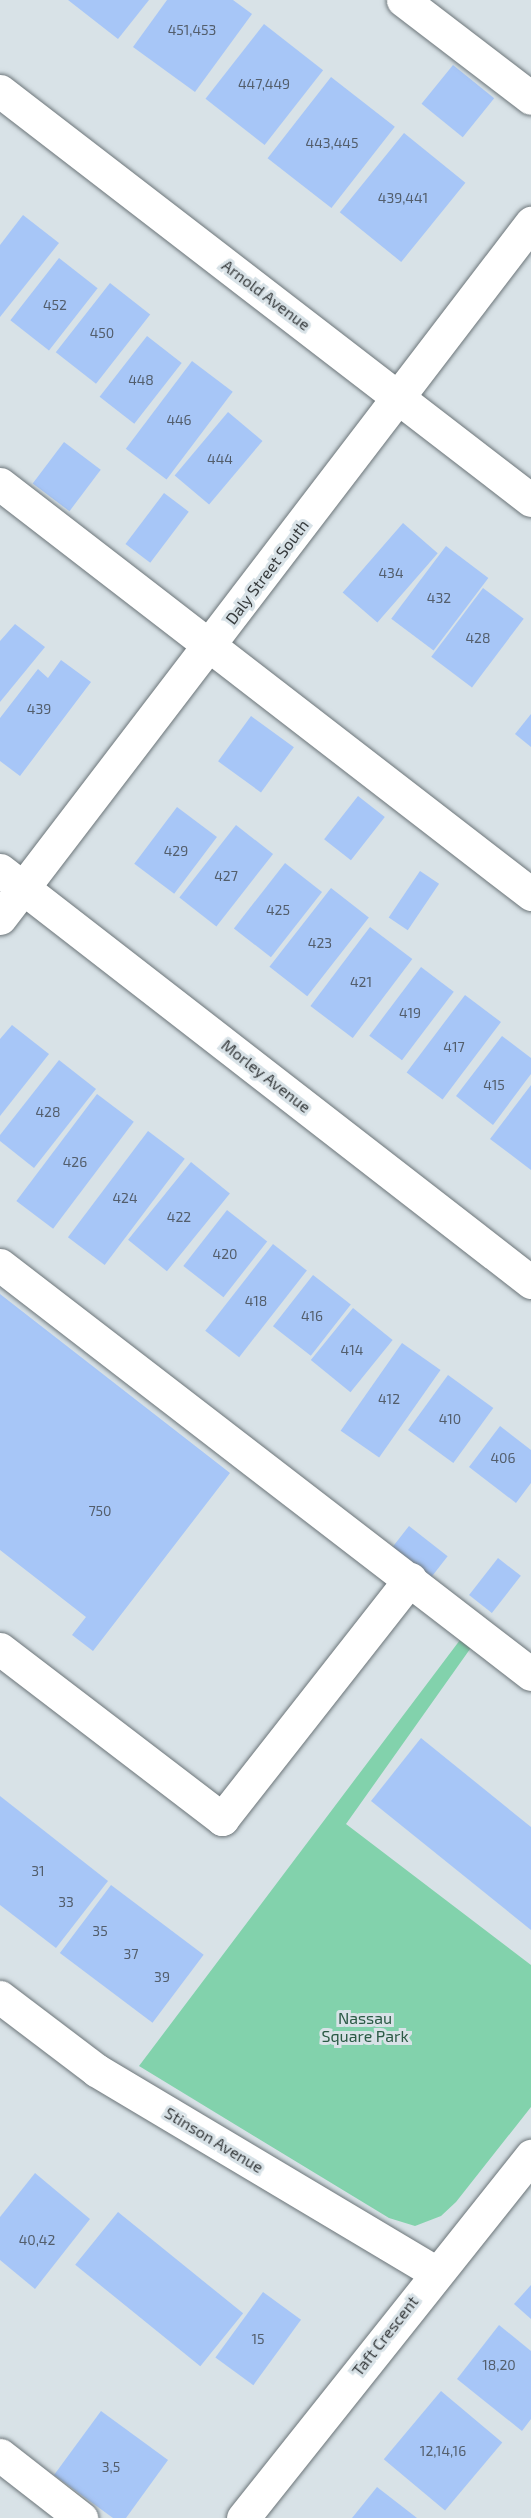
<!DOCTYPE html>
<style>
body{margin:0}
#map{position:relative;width:531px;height:2518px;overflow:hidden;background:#d8e2e7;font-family:"Exo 2",sans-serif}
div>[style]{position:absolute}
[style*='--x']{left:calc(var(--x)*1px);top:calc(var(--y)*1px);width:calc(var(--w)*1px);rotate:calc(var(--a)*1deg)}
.green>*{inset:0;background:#82d2ac}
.building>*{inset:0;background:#a7c6f7;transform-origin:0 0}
.roads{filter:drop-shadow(0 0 2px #6c7579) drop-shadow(0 0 2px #6c7579)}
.minor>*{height:33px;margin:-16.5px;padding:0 16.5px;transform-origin:16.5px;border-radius:16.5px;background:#fff}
span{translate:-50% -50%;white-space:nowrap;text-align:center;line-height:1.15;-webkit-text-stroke:6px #d8e2e7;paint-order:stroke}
.number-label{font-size:14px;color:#535e6c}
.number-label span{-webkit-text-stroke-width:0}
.street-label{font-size:16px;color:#373b3d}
.park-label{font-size:16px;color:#2b5a45}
</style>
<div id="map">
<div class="green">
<i style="clip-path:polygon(463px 1636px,475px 1642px,346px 1824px,531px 1965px,531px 2107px,456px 2202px,441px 2216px,415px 2226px,389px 2218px,139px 2066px)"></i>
</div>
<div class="building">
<i style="clip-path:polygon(68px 0,149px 0,118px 39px)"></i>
<i style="clip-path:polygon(167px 0,233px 0,252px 14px,195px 92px,133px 47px)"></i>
<i style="left:264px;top:24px;width:75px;height:95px;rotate:38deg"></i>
<i style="left:453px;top:65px;width:53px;height:50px;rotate:39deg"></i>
<i style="left:331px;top:77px;width:81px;height:103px;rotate:38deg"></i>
<i style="left:404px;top:133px;width:79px;height:102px;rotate:39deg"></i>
<i style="clip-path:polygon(23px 215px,59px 243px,0 317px,0 245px)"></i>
<i style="left:59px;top:258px;width:49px;height:79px;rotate:38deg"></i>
<i style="left:110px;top:283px;width:51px;height:88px;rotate:38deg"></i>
<i style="left:147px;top:336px;width:44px;height:77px;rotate:38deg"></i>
<i style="left:192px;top:361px;width:51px;height:110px;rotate:37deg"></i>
<i style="left:228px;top:412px;width:45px;height:83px;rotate:40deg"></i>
<i style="left:64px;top:442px;width:46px;height:52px;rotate:37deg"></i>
<i style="left:164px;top:493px;width:31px;height:64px;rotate:37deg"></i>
<i style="left:403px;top:523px;width:46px;height:92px;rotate:41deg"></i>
<i style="left:446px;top:546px;width:53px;height:91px;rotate:37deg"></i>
<i style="left:483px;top:588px;width:51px;height:86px;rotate:37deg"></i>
<i style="clip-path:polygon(15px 624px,45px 647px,0 702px,0 641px)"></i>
<i style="clip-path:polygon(61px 660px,91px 682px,20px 776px,0 761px,0 718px,38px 669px,48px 678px)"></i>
<i style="clip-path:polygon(531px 714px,531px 747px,515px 734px)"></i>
<i style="left:251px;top:716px;width:53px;height:56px;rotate:36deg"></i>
<i style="left:358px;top:796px;width:34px;height:55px;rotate:38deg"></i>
<i style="left:177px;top:807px;width:50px;height:71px;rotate:37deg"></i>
<i style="left:236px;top:825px;width:47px;height:92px;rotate:38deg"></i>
<i style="left:285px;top:863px;width:47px;height:83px;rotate:38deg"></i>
<i style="left:420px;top:871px;width:23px;height:56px;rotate:34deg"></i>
<i style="left:331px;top:888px;width:48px;height:100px;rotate:38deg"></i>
<i style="left:370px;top:927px;width:53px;height:99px;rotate:37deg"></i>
<i style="left:421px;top:967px;width:41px;height:86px;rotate:37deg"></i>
<i style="left:465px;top:995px;width:45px;height:97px;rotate:37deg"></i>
<i style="clip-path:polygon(12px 1025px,49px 1054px,0 1116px,0 1039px)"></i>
<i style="clip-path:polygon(502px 1036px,531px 1058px,531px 1074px,493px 1125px,456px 1096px)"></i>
<i style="clip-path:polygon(59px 1060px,96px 1089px,34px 1168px,0 1141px,0 1135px)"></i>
<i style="clip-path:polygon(531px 1085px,531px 1170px,490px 1139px)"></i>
<i style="left:97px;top:1094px;width:46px;height:134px;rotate:37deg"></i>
<i style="left:148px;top:1131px;width:46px;height:133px;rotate:37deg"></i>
<i style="left:191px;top:1162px;width:50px;height:100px;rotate:39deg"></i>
<i style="left:227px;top:1210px;width:51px;height:71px;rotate:38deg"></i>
<i style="left:273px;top:1244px;width:43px;height:110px;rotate:38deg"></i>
<i style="left:313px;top:1275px;width:48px;height:65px;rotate:38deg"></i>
<i style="clip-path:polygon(0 1294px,230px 1473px,93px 1651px,72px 1635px,86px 1617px,0 1550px)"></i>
<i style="left:353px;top:1308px;width:51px;height:67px;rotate:39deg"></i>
<i style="left:402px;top:1343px;width:47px;height:107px;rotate:35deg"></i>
<i style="left:448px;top:1375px;width:56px;height:68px;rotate:36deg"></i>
<i style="clip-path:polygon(500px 1426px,531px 1450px,531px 1483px,516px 1503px,469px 1467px)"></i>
<i style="left:409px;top:1526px;width:49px;height:34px;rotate:38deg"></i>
<i style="left:498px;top:1558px;width:29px;height:47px;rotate:38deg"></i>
<i style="clip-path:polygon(421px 1738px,531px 1827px,531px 1930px,371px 1801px)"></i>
<i style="clip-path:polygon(0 1796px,108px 1881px,56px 1948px,0 1905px)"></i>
<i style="left:111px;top:1885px;width:116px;height:85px;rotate:37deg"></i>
<i style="clip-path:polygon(35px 2173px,90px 2219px,35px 2289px,0 2260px,0 2217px)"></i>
<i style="left:118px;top:2212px;width:161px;height:68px;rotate:39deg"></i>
<i style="clip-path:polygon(531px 2285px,531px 2319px,514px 2304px)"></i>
<i style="left:263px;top:2292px;width:47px;height:81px;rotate:36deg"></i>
<i style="clip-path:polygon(499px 2325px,531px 2351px,531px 2419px,522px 2431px,457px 2379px)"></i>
<i style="left:441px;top:2391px;width:80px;height:89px;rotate:40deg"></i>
<i style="clip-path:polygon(101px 2411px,168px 2460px,126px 2518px,113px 2518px,54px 2475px)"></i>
<i style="clip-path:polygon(377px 2487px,417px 2518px,352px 2518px)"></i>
</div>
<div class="roads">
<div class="minor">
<i style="--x:403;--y:0;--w:161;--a:37.4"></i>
<i style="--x:0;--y:91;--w:670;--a:37.61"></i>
<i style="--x:0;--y:484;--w:671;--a:37.67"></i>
<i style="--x:0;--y:870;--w:672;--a:37.81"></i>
<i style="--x:0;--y:918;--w:875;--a:-52.62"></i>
<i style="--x:0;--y:1265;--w:670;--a:37.61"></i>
<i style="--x:0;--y:1649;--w:280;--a:37.4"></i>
<i style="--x:222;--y:1819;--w:305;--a:-51.9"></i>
<i style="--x:0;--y:1997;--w:121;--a:37.2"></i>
<i style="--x:96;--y:2070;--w:395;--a:30.8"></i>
<i style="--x:0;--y:2455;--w:103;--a:37.9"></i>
<i style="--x:243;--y:2518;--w:463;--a:-51.5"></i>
</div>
</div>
<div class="number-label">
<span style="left:192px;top:30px">451,453</span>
<span style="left:264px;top:84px">447,449</span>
<span style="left:332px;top:143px">443,445</span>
<span style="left:403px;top:198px">439,441</span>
<span style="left:55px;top:305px">452</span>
<span style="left:102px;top:333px">450</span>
<span style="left:141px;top:380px">448</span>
<span style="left:179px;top:420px">446</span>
<span style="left:220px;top:459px">444</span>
<span style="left:391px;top:573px">434</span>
<span style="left:439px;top:598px">432</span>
<span style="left:478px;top:638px">428</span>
<span style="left:39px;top:709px">439</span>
<span style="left:176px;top:851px">429</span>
<span style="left:226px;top:876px">427</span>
<span style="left:278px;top:910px">425</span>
<span style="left:320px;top:943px">423</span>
<span style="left:361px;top:982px">421</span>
<span style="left:410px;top:1013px">419</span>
<span style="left:454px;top:1047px">417</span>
<span style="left:494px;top:1085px">415</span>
<span style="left:48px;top:1112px">428</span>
<span style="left:75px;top:1162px">426</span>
<span style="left:125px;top:1198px">424</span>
<span style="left:179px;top:1217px">422</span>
<span style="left:225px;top:1254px">420</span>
<span style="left:256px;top:1301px">418</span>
<span style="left:312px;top:1316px">416</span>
<span style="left:352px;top:1350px">414</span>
<span style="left:389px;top:1399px">412</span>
<span style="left:450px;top:1419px">410</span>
<span style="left:503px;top:1458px">406</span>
<span style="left:100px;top:1511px">750</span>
<span style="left:38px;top:1871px">31</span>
<span style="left:66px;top:1902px">33</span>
<span style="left:100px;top:1931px">35</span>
<span style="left:131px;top:1954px">37</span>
<span style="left:162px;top:1977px">39</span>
<span style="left:37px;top:2240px">40,42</span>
<span style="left:258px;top:2339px">15</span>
<span style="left:499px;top:2365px">18,20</span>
<span style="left:443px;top:2451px">12,14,16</span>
<span style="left:111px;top:2467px">3,5</span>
</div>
<div class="street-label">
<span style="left:266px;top:295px;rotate:37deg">Arnold Avenue</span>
<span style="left:267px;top:572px;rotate:-53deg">Daly Street South</span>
<span style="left:266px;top:1076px;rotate:38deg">Morley Avenue</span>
<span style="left:214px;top:2140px;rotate:31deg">Stinson Avenue</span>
<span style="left:385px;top:2336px;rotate:-52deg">Taft Crescent</span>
</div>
<div class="park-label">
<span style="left:365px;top:2027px">Nassau<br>Square Park</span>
</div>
</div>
